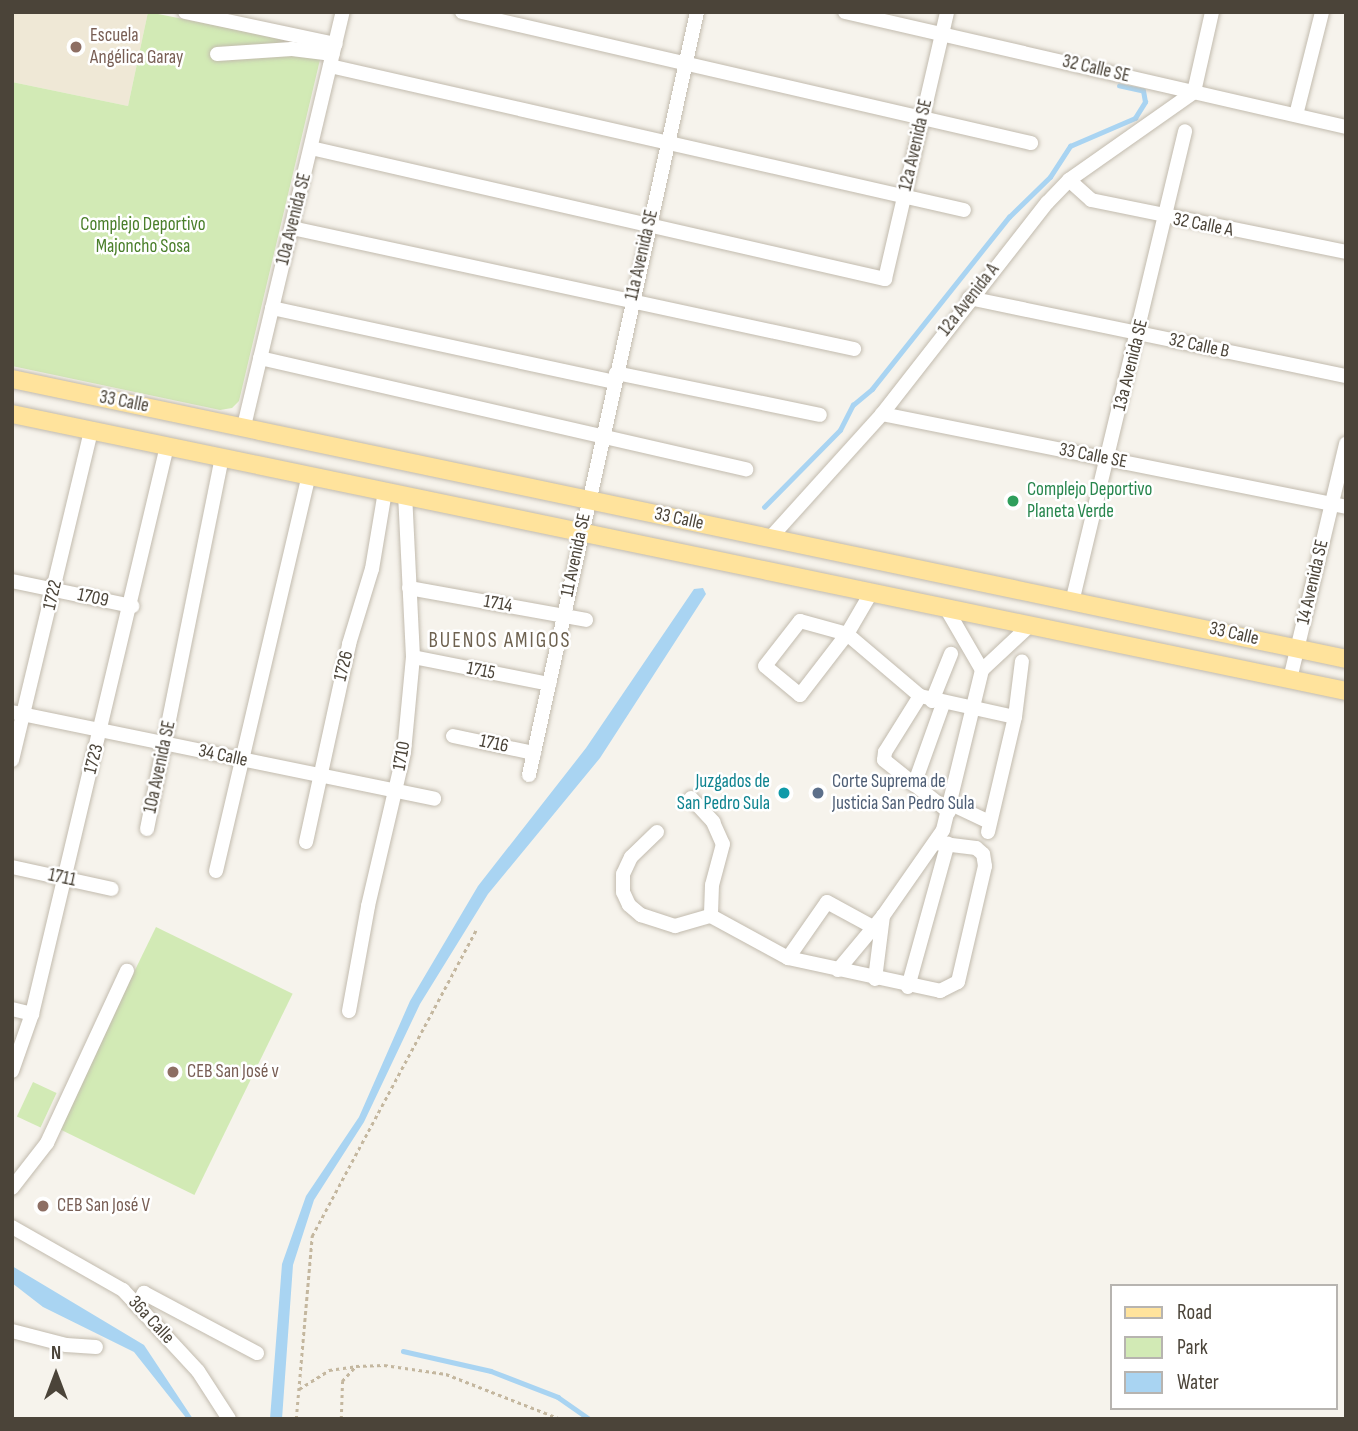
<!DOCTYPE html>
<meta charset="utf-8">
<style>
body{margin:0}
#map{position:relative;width:1358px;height:1431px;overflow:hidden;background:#f6f3ec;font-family:"Sofia Sans Condensed",sans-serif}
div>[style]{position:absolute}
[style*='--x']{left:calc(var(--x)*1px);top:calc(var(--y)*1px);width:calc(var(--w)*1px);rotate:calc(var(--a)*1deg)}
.education>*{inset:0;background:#efe8d6}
.green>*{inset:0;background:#d2eab5;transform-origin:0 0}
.water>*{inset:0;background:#a9d4f2}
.stream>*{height:4.5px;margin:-2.25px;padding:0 2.25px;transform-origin:2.25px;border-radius:2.25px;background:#a9d4f2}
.path>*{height:2.5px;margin-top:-1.25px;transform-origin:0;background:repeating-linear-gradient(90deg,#c4b79f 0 3.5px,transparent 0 7px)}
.roads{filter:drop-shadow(0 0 2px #c2bbae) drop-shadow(0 0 2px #c2bbae)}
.minor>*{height:14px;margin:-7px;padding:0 7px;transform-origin:7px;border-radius:7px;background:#fff}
.major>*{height:18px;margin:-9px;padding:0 9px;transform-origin:9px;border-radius:9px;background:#ffe39c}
.dots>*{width:19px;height:19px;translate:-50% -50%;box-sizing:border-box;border:4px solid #fff;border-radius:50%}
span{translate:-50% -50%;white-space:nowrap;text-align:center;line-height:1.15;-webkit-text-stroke:5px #fff;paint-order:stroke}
.education-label{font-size:19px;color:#785e54}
.left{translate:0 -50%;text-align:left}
.street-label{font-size:19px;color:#4b4439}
.park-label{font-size:19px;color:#4a7f2a}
.leisure-label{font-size:19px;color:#27864d}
.culture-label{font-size:19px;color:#0d838f}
.right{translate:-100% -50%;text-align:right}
.service-label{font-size:19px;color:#4e5e75}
.neighbourhood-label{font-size:21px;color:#6e6250;letter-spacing:2px}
.frame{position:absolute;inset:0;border:14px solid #4b4439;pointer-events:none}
.legend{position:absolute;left:1110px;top:1284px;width:228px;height:126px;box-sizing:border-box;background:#fff;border:2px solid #b7b4b0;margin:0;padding:9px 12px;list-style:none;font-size:21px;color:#4b4439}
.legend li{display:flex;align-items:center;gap:14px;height:35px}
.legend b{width:35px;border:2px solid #b7b4b0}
.north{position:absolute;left:21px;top:1340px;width:70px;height:70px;-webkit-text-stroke:5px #fff;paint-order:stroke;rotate:0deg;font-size:19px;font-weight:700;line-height:28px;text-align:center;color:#4b4439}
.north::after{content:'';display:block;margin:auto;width:24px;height:32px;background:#4b4439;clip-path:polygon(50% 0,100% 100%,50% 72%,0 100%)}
</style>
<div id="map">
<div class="education">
<i style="clip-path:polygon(12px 12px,148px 12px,128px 106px,12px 82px)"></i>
</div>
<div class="green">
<i style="clip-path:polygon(148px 12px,323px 47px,239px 401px,232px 408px,220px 410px,12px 366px,12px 82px,128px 106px)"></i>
<i style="left:156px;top:927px;width:152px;height:224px;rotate:26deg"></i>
<i style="left:33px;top:1082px;width:26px;height:38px;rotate:25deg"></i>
</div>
<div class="water">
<i style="clip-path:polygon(703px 588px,706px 594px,600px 758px,488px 894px,420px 1004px,364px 1122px,314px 1200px,293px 1265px,282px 1419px,270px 1419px,282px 1264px,306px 1196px,359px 1117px,410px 1001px,478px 886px,586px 748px,694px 589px)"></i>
<i style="clip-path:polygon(12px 1266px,144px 1345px,193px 1419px,187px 1419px,134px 1352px,43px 1307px,12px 1283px)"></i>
</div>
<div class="stream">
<i style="--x:764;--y:507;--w:108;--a:-45.4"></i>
<i style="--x:840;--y:430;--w:28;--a:-63"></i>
<i style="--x:853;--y:405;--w:25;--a:-40"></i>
<i style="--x:872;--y:389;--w:220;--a:-51.5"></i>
<i style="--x:1009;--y:217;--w:57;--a:-44.3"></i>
<i style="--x:1050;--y:177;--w:37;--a:-57"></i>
<i style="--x:1070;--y:146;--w:71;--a:-23.3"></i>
<i style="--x:1135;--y:118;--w:19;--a:-58"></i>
<i style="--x:1145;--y:102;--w:11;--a:-100"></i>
<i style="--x:1143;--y:91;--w:24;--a:-168"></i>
<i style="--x:403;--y:1351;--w:90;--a:12.8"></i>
<i style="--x:491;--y:1371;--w:72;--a:21.2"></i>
<i style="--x:558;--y:1397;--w:38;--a:35"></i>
</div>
<div class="path">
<i style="--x:299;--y:1389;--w:36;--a:-32"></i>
<i style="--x:329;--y:1370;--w:27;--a:-8"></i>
<i style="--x:296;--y:1419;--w:184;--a:-85"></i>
<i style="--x:312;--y:1236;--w:349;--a:-61.8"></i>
<i style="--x:341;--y:1419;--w:38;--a:-88"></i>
<i style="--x:342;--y:1381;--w:21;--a:-47"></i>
<i style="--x:356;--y:1366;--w:28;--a:-2"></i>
<i style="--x:384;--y:1365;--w:63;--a:8.3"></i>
<i style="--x:446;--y:1374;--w:123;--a:21.4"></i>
</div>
<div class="roads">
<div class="minor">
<i style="--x:185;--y:12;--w:154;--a:12"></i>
<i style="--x:462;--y:12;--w:584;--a:12.97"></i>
<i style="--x:845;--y:12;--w:514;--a:12.93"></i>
<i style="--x:217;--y:54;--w:75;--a:-3.8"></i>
<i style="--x:292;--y:49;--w:41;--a:7"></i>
<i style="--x:330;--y:66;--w:650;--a:12.8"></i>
<i style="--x:1296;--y:115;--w:106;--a:-75.8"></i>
<i style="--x:311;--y:148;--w:589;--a:12.86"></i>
<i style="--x:885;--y:279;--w:274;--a:-76.9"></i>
<i style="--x:1069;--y:180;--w:30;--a:42"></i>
<i style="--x:1091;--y:200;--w:260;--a:11.5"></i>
<i style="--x:292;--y:228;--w:575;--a:12.15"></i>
<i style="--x:969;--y:298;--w:385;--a:11.7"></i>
<i style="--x:272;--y:308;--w:350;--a:12.2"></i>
<i style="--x:260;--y:358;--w:499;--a:12.9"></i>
<i style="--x:616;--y:373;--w:208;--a:11.6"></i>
<i style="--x:882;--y:414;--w:473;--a:11.3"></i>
<i style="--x:244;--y:426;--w:426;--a:-76.6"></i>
<i style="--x:771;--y:537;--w:166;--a:-47.9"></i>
<i style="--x:882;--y:414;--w:268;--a:-52"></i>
<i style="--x:1047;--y:203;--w:32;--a:-46"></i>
<i style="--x:1069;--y:180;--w:153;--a:-35.1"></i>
<i style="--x:1194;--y:92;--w:82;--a:-77.3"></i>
<i style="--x:12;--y:581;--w:123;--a:11.8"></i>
<i style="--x:409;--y:588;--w:180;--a:10.2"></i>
<i style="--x:871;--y:593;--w:48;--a:120.3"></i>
<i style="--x:847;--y:634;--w:96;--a:40.3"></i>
<i style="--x:920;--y:696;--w:97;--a:12.5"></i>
<i style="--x:1015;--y:717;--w:56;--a:-82.9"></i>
<i style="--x:1073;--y:598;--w:480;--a:-76.5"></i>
<i style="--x:946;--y:608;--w:72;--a:59.9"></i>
<i style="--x:982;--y:670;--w:64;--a:-43.1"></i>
<i style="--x:800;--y:621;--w:49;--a:15.5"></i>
<i style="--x:847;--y:634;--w:77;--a:127.6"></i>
<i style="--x:800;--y:695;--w:45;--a:-140.4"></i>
<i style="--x:765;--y:666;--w:57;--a:-52.1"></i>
<i style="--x:413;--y:657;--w:139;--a:11.2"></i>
<i style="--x:1290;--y:679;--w:242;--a:-76.6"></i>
<i style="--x:920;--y:696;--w:66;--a:122"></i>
<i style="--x:885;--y:752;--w:8;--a:97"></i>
<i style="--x:884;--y:760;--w:83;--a:38.7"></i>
<i style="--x:932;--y:701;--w:51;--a:-68"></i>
<i style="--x:12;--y:712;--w:431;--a:11.6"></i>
<i style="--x:453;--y:736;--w:83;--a:11.9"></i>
<i style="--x:12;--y:760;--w:339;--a:-76.5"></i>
<i style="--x:529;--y:775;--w:781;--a:-77.58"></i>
<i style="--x:914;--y:785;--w:86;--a:-70.3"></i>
<i style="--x:691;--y:798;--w:33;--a:47"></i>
<i style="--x:713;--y:822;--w:24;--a:66"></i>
<i style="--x:723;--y:844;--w:42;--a:105"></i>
<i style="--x:712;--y:885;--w:31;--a:92"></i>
<i style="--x:711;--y:916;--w:88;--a:28.6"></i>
<i style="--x:788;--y:958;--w:156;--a:12.2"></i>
<i style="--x:940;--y:991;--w:20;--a:-27"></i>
<i style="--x:958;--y:982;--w:119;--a:-76.9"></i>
<i style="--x:985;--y:866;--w:12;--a:-99"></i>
<i style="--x:983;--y:854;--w:9;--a:-139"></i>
<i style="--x:976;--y:848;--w:41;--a:-173"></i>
<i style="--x:951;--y:804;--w:42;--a:25.3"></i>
<i style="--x:147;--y:829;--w:379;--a:-78.6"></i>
<i style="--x:657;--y:832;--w:36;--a:136"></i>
<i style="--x:631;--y:857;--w:19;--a:115"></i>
<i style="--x:623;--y:874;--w:18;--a:90"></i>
<i style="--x:623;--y:892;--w:14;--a:65"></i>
<i style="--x:629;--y:905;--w:16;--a:40"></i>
<i style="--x:641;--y:915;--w:36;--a:18"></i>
<i style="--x:675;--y:926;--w:37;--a:-16"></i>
<i style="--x:988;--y:832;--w:118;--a:-76.8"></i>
<i style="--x:306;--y:842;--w:203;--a:-77.7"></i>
<i style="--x:349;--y:644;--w:78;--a:-73"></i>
<i style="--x:372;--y:569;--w:79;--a:-80.5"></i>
<i style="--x:12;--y:867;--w:102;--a:12.4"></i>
<i style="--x:216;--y:871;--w:407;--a:-76.8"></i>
<i style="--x:788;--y:958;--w:68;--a:-55.1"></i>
<i style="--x:827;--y:902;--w:52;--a:28.5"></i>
<i style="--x:838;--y:970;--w:70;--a:-50.2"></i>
<i style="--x:883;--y:916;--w:105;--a:-55.1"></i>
<i style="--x:943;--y:830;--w:165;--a:-76.3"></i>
<i style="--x:875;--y:979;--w:64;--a:-82.8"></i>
<i style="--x:908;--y:987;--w:149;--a:-74.5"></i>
<i style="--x:12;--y:1009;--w:21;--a:14"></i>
<i style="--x:349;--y:1011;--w:107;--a:-79.7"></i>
<i style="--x:368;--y:906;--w:158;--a:-76.8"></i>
<i style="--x:404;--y:752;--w:95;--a:-84.6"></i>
<i style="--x:413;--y:657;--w:162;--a:-92.8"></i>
<i style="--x:12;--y:1071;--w:60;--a:-70.7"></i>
<i style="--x:32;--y:1014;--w:584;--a:-76.63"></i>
<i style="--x:12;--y:1188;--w:57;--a:-52.1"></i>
<i style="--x:47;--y:1143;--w:190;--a:-65.1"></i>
<i style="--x:12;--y:1227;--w:128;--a:29.6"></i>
<i style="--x:123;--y:1290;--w:110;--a:47.2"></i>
<i style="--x:198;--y:1371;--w:57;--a:57.1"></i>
<i style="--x:137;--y:1306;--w:15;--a:-62"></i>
<i style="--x:144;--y:1293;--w:128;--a:28"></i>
<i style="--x:12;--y:1331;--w:56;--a:14.5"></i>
<i style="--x:66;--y:1345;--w:30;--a:4"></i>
</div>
<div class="major">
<i style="--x:12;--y:379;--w:1363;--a:11.85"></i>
<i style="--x:12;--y:414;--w:1362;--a:11.73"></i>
</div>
</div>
<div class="dots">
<i style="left:76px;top:47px;background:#8d6e63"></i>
<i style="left:1013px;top:501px;background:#2e9e5b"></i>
<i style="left:784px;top:793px;background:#0f9aa8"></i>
<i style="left:818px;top:793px;background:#5c6f8a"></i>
<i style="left:173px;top:1072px;background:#8d6e63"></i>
<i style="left:43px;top:1206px;background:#8d6e63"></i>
</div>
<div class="education-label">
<span class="left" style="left:90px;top:47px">Escuela<br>Angélica Garay</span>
<span class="left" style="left:187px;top:1072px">CEB San José v</span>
<span class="left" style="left:57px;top:1206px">CEB San José V</span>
</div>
<div class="street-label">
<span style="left:1096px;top:69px;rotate:13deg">32 Calle SE</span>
<span style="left:916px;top:145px;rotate:-77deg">12a Avenida SE</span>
<span style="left:294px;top:219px;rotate:-76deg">10a Avenida SE</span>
<span style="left:1203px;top:225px;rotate:11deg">32 Calle A</span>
<span style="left:642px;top:255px;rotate:-77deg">11a Avenida SE</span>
<span style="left:969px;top:300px;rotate:-52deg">12a Avenida A</span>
<span style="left:1199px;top:346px;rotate:12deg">32 Calle B</span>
<span style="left:1131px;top:365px;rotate:-76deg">13a Avenida SE</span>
<span style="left:124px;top:402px;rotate:11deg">33 Calle</span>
<span style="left:1093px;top:456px;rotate:11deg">33 Calle SE</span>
<span style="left:679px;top:519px;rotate:12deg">33 Calle</span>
<span style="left:576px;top:555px;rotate:-78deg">11 Avenida SE</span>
<span style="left:1313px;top:582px;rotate:-77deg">14 Avenida SE</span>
<span style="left:53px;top:595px;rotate:-77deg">1722</span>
<span style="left:93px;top:598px;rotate:12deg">1709</span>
<span style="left:498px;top:604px;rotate:10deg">1714</span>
<span style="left:1234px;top:634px;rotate:13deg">33 Calle</span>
<span style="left:344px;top:666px;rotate:-76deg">1726</span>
<span style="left:481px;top:671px;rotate:11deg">1715</span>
<span style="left:494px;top:744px;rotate:12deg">1716</span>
<span style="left:223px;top:756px;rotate:12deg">34 Calle</span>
<span style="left:402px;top:756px;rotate:-80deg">1710</span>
<span style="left:94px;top:759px;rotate:-76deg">1723</span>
<span style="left:160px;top:767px;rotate:-78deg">10a Avenida SE</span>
<span style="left:62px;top:878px;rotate:12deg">1711</span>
<span style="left:151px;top:1320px;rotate:47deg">36a Calle</span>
</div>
<div class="park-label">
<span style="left:143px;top:236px">Complejo Deportivo<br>Majoncho Sosa</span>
</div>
<div class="leisure-label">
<span class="left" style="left:1027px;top:501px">Complejo Deportivo<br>Planeta Verde</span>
</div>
<div class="culture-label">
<span class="right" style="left:770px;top:793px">Juzgados de<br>San Pedro Sula</span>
</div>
<div class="service-label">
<span class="left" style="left:832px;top:793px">Corte Suprema de<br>Justicia San Pedro Sula</span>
</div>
<div class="neighbourhood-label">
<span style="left:500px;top:641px">BUENOS AMIGOS</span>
</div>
<div class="frame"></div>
<ul class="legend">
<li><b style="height:9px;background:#ffe39c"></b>Road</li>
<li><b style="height:19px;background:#d2eab5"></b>Park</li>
<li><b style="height:19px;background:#a9d4f2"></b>Water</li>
</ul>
<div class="north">N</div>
</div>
